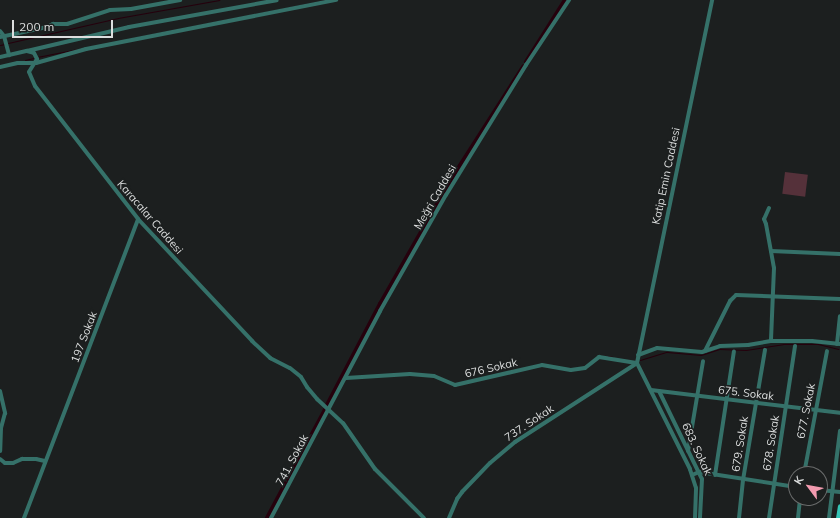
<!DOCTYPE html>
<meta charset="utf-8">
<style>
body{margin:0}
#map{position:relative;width:840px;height:518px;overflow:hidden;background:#1c1f1f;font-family:Mulish,sans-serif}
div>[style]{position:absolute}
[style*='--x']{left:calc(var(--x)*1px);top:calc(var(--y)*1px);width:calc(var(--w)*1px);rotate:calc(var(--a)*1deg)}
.green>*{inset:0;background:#55313a;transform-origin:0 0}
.stream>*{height:1px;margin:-0.5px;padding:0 0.5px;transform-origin:0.5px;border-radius:0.5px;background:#25010d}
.canal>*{height:3.5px;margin:-1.75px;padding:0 1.75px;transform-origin:1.75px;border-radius:1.75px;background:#25010d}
.minor>*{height:4px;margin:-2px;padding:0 2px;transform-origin:2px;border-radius:2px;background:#357169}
.major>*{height:5px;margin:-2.5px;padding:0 2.5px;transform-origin:2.5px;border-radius:2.5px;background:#35c5b6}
span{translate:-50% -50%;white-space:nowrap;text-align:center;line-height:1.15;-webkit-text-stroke:3.5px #1c1f1f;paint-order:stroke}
.street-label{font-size:11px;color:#dcdede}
.north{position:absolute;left:788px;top:466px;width:40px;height:40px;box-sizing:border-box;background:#1c1f1f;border:1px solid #696b6b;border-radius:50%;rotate:302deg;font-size:11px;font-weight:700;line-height:16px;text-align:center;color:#dcdede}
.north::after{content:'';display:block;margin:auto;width:14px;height:18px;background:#f29aaf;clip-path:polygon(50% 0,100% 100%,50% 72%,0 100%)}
.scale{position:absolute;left:12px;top:20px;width:101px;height:18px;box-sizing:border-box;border:2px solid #dcdede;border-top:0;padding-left:5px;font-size:12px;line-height:14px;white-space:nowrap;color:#dcdede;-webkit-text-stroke:3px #1c1f1f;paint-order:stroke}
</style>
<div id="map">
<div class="green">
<i style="left:785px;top:172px;width:23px;height:22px;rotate:7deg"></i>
</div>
<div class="stream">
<i style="--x:127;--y:39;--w:202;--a:-11.1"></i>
<i style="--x:8;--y:43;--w:113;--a:-12.8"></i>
<i style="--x:118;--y:18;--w:103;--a:-10.1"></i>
<i style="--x:0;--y:45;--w:5;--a:-11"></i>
<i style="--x:37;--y:57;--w:47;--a:-11.1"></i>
<i style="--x:25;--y:60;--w:9;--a:-13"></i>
<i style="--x:608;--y:356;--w:5;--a:11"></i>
<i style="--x:640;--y:360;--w:28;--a:-17"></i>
<i style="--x:667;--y:352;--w:34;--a:5"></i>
<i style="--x:701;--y:355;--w:20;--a:-18"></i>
<i style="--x:720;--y:349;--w:26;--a:2"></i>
<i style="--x:746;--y:350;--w:37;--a:-9"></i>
<i style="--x:783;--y:344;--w:35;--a:0"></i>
<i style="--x:818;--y:344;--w:21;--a:14"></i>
</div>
<div class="canal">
<i style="--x:526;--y:62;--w:73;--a:-57.8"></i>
<i style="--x:327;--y:405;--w:114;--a:-62.3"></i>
<i style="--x:380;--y:304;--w:145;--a:-60.3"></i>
<i style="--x:452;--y:178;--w:132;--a:-57.4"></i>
<i style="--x:267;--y:518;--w:123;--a:-61.8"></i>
</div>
<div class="minor">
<i style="--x:0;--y:31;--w:6;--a:51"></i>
<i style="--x:4;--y:36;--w:20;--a:75"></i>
<i style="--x:0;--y:37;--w:48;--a:-12"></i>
<i style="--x:47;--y:27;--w:7;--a:-27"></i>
<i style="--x:53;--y:24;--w:14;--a:0"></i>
<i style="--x:67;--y:24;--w:45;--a:-18"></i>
<i style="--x:110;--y:10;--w:21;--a:-3"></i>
<i style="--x:131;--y:9;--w:50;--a:-10.4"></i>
<i style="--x:27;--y:51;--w:105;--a:-13.2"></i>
<i style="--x:129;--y:27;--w:150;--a:-10.3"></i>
<i style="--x:0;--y:57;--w:28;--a:-13"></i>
<i style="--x:27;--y:51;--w:7;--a:16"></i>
<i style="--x:34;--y:53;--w:7;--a:63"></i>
<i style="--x:37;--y:59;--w:15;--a:122"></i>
<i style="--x:29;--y:72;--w:15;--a:67"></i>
<i style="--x:35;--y:86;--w:168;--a:52.2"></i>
<i style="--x:138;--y:219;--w:167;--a:46.9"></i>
<i style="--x:252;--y:341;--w:25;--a:43"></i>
<i style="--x:270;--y:358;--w:22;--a:27"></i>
<i style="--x:290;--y:368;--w:14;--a:39"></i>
<i style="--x:301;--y:377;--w:12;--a:59"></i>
<i style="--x:307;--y:387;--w:16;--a:50"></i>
<i style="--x:317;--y:399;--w:35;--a:43"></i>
<i style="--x:343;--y:423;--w:56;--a:55.2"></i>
<i style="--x:375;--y:469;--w:69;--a:45"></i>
<i style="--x:0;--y:67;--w:18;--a:-13"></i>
<i style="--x:18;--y:63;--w:18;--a:0"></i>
<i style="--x:36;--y:63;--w:52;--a:-15.6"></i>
<i style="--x:86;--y:49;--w:255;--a:-11.1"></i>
<i style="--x:769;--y:208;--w:12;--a:114"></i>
<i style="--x:764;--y:219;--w:5;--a:68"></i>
<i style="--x:766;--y:224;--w:45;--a:79.7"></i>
<i style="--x:774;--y:268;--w:73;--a:92.4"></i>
<i style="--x:771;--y:251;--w:69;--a:2.5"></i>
<i style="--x:837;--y:344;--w:28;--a:-84"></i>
<i style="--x:705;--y:351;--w:56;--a:-63.4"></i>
<i style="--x:730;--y:301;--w:8;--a:-45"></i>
<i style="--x:736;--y:295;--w:104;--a:2.2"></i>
<i style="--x:638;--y:355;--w:20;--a:-20"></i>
<i style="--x:657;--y:348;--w:45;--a:5.1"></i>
<i style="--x:702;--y:352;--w:19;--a:-18"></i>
<i style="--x:720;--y:346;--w:28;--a:-2"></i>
<i style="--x:748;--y:345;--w:23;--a:-10"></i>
<i style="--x:771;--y:341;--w:41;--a:0"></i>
<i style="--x:812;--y:341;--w:28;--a:6"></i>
<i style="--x:346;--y:378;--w:64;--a:-3.6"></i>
<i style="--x:410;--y:374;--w:24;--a:5"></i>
<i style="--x:434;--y:376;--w:23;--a:23"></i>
<i style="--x:455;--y:385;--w:89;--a:-12.9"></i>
<i style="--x:542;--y:365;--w:29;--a:10"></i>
<i style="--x:571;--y:370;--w:14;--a:-8"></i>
<i style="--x:585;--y:368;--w:18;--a:-38"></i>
<i style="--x:599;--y:357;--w:38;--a:9"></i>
<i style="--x:651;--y:390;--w:190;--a:6.9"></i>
<i style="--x:0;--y:391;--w:23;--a:77"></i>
<i style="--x:5;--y:413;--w:16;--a:105"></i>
<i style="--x:1;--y:428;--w:23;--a:92"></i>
<i style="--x:659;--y:391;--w:98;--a:64"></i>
<i style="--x:702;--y:479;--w:39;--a:93"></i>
<i style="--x:688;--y:451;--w:91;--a:-80.5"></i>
<i style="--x:0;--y:459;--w:6;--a:39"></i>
<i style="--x:5;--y:463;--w:8;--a:0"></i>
<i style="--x:13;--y:463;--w:10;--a:-24"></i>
<i style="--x:22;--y:459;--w:14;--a:0"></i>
<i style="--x:36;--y:459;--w:9;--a:13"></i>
<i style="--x:804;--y:474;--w:125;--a:-79.4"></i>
<i style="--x:692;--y:475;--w:8;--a:-23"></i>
<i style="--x:699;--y:472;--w:98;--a:8.8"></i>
<i style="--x:715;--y:475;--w:125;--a:-81.3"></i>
<i style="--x:820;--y:490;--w:20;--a:6"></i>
<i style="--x:24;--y:518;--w:320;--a:-69.1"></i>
<i style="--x:271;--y:518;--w:234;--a:-62.2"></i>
<i style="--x:380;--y:311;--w:133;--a:-60.4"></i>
<i style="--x:446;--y:195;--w:153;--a:-58.4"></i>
<i style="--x:526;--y:65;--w:78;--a:-56.5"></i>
<i style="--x:449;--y:518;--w:21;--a:-67"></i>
<i style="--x:457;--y:499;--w:9;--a:-54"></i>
<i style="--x:462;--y:492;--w:40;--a:-46"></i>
<i style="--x:490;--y:463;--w:33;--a:-40"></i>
<i style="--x:515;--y:442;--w:145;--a:-32.9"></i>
<i style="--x:695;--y:518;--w:30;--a:-88"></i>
<i style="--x:696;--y:488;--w:20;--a:-108"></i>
<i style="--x:690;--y:469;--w:119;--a:-116.6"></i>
<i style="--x:637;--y:363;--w:371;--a:-78.3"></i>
<i style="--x:739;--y:518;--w:38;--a:-84"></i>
<i style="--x:743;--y:480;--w:132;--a:-80.4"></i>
<i style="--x:769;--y:518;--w:174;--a:-81.4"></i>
<i style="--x:798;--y:518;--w:20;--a:-84"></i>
<i style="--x:829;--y:518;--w:88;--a:-82.8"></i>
</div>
<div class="major">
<i style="--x:838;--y:518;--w:12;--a:-81"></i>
</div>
<div class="street-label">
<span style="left:666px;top:176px;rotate:-78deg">Katip Emin Caddesi</span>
<span style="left:435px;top:197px;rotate:-60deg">Meğri Caddesi</span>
<span style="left:150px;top:217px;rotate:49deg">Karacalar Caddesi</span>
<span style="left:84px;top:337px;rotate:-69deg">197 Sokak</span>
<span style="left:491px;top:368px;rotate:-13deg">676 Sokak</span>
<span style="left:746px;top:393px;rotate:7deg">675. Sokak</span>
<span style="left:806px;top:411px;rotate:-79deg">677. Sokak</span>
<span style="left:529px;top:423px;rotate:-34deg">737. Sokak</span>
<span style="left:771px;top:443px;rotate:-81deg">678. Sokak</span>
<span style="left:740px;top:444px;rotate:-81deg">679. Sokak</span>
<span style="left:697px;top:449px;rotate:65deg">683. Sokak</span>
<span style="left:292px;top:460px;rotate:-62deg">741. Sokak</span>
</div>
<div class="north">K</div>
<div class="scale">200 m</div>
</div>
